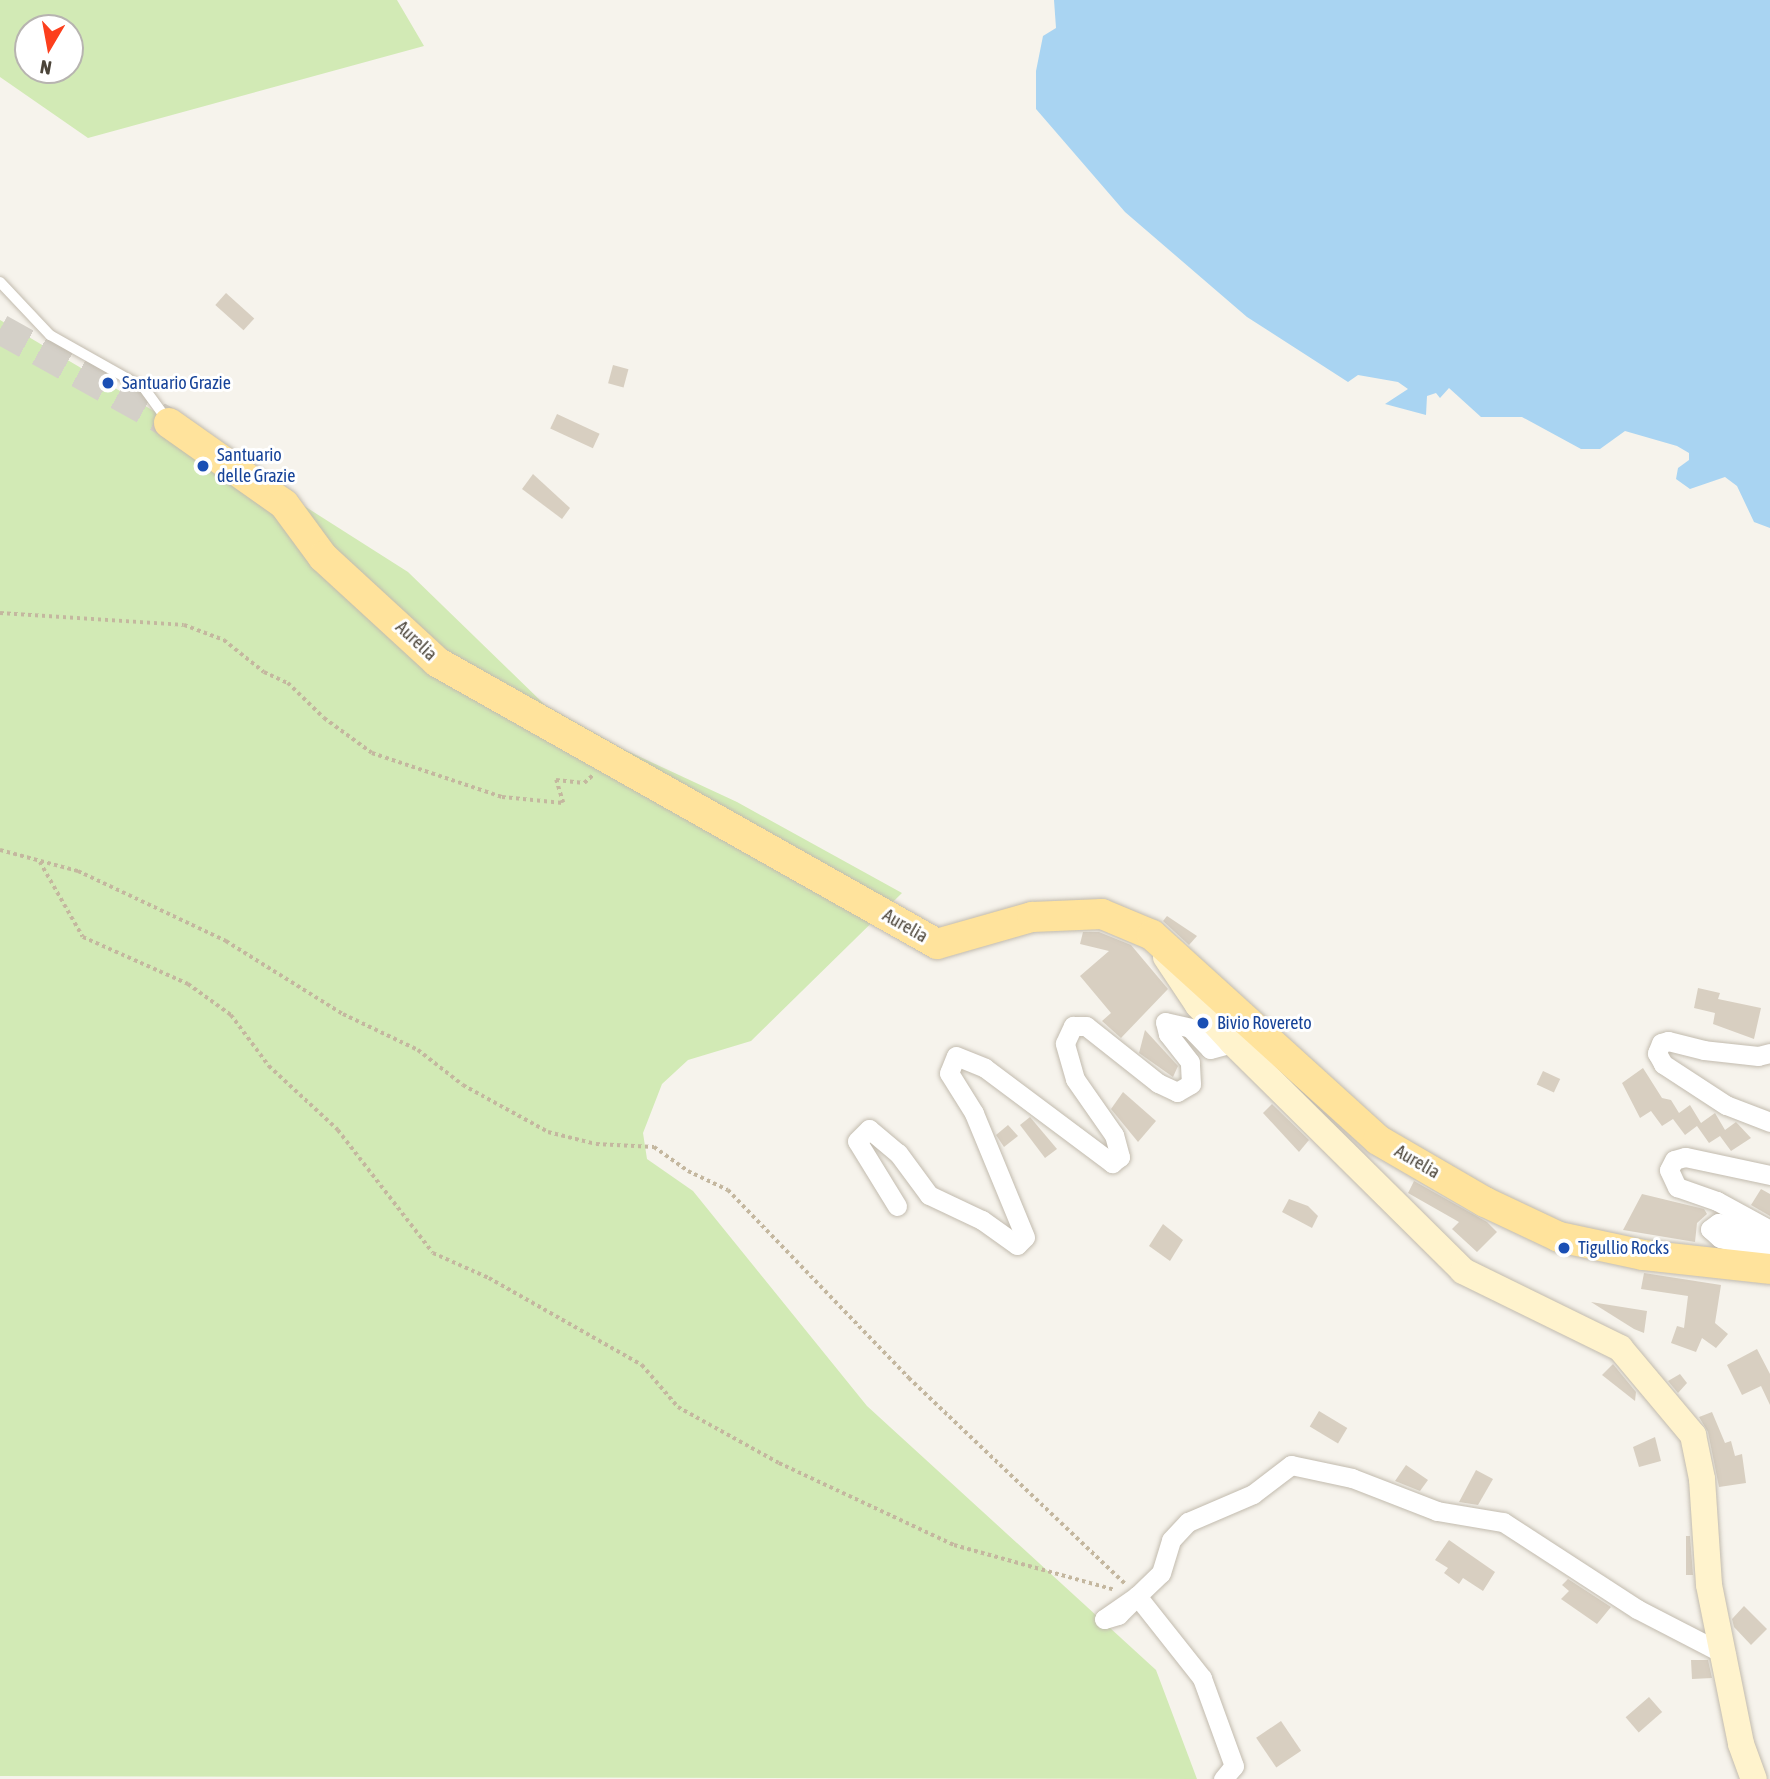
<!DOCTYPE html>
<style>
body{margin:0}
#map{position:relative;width:1770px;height:1779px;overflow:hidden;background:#f6f3ec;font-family:"Asap Condensed",sans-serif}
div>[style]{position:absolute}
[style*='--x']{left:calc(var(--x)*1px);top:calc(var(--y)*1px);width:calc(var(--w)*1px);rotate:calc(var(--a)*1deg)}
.green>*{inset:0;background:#d2eab5}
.water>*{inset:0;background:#a9d4f2}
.building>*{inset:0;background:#d8cfc1;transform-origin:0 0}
.primary-tunnel>*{height:30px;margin-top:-15px;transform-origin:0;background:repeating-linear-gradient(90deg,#d4d0c8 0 30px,transparent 0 45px)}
.path>*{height:3.5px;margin-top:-1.75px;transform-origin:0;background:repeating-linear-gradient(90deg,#c4b79f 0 3.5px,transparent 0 7px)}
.roads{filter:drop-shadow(0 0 2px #c2bbae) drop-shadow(0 0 2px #c2bbae)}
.lane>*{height:10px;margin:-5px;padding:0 5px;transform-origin:5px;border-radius:5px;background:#fff}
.street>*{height:19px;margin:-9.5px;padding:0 9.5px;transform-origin:9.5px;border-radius:9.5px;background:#fff}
.secondary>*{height:26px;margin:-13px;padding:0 13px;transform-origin:13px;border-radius:13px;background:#fff3cd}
.primary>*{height:30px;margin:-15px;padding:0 15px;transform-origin:15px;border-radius:15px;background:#ffe39c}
.dots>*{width:19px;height:19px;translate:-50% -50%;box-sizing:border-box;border:4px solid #fff;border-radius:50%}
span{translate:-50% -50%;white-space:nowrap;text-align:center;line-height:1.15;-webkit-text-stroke:6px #fff;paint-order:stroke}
.transit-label{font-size:18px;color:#164399}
.left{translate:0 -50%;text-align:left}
.street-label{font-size:18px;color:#4b4439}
.north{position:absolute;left:14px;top:14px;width:70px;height:70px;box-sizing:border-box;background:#fff;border:2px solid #b7b4b0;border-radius:50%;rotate:190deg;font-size:19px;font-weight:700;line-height:28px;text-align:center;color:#4b4439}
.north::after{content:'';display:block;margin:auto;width:24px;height:32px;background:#fc3f1d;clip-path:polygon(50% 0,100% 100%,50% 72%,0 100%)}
</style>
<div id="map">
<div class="green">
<i style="clip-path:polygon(evenodd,0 0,397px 0,424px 46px,88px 138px,0 77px,0 0,70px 28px,70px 70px,28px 70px,28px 28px,70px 28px)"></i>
<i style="clip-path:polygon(0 320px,169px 420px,408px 572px,545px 705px,623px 749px,737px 802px,902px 893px,751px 1041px,688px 1060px,662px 1084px,643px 1133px,647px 1159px,693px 1191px,867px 1406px,1156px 1670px,1197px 1779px,0 1776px)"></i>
</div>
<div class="water">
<i style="clip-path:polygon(1054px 0,1770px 0,1770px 528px,1754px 522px,1737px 486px,1725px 477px,1690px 489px,1676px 479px,1678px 468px,1689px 460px,1689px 453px,1677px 446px,1625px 431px,1600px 449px,1581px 449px,1522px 417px,1481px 417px,1449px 388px,1440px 398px,1436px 393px,1427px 396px,1426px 415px,1385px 404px,1408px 389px,1398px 382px,1358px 375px,1348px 382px,1247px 317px,1125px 212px,1036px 109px,1036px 71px,1043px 36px,1056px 28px)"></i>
</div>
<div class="building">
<i style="left:226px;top:293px;width:38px;height:16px;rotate:42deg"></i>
<i style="left:613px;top:365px;width:16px;height:19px;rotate:15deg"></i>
<i style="left:557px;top:414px;width:47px;height:16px;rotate:25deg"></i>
<i style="clip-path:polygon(533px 474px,570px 508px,562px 519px,522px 489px)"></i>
<i style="clip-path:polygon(1167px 916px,1197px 936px,1189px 945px,1163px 921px)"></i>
<i style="clip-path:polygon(1083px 932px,1099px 932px,1131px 945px,1168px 989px,1121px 1038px,1102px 1021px,1111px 1013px,1080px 976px,1109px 951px,1080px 944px)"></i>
<i style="clip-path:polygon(1698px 988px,1720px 993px,1718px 999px,1761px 1008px,1754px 1039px,1713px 1024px,1715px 1013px,1694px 1008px)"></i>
<i style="clip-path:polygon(1145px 1030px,1178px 1066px,1173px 1077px,1139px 1053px)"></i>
<i style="clip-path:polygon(1643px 1068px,1662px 1098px,1671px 1100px,1679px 1113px,1690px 1105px,1701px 1123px,1715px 1113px,1725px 1130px,1736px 1122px,1751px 1138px,1731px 1151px,1720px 1136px,1709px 1143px,1697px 1126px,1685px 1135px,1673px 1119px,1662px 1126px,1651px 1111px,1640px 1118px,1622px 1083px)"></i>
<i style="left:1543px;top:1071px;width:19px;height:15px;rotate:25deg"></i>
<i style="clip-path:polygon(1123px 1092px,1156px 1121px,1138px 1142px,1111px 1109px)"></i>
<i style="clip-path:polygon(1272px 1104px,1309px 1140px,1299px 1152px,1263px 1113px)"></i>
<i style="clip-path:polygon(1030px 1117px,1057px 1149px,1045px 1158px,1020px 1125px)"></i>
<i style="clip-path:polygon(1008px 1125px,1018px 1136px,1004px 1147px,996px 1135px)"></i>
<i style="clip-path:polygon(1414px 1181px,1487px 1222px,1497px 1232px,1477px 1252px,1452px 1229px,1459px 1222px,1408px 1193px)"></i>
<i style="clip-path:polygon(1761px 1189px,1770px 1194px,1770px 1216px,1751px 1205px)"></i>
<i style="clip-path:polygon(1642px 1194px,1704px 1209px,1707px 1214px,1697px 1223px,1695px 1242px,1623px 1230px)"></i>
<i style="clip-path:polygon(1289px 1199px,1308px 1206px,1318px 1216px,1312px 1228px,1282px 1212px)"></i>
<i style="clip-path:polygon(1163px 1224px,1183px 1240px,1170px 1261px,1149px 1246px)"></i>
<i style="clip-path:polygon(1644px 1273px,1721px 1285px,1715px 1323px,1728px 1334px,1716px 1348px,1702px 1338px,1696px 1352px,1671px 1343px,1677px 1326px,1684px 1328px,1688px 1296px,1641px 1289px)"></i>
<i style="clip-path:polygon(1591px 1302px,1647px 1311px,1644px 1333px,1634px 1329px)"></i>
<i style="clip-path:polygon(1757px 1349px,1770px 1374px,1770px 1405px,1761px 1386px,1742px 1395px,1727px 1365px)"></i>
<i style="clip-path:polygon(1613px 1364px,1636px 1392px,1635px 1401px,1602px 1375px)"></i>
<i style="clip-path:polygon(1680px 1374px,1687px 1383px,1678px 1393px,1668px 1381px)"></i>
<i style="left:1319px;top:1411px;width:33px;height:18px;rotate:31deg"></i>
<i style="clip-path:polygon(1712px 1412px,1725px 1443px,1731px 1441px,1735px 1456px,1742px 1454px,1746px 1483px,1719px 1487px,1708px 1432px,1699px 1417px)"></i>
<i style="clip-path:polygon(1655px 1437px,1661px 1461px,1639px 1467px,1633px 1447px)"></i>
<i style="clip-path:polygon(1406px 1465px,1428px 1480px,1420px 1491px,1395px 1481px)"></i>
<i style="clip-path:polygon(1476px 1470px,1493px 1479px,1478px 1505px,1459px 1502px)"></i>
<i style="clip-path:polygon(1686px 1536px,1690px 1536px,1693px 1575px,1686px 1575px)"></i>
<i style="clip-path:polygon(1449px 1540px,1495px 1572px,1483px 1591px,1463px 1578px,1459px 1584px,1444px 1573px,1448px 1568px,1435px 1560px)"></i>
<i style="clip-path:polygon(1568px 1579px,1611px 1607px,1597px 1624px,1561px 1599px,1569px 1591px,1562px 1585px)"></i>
<i style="clip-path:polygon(1744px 1606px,1767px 1629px,1751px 1645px,1734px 1627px,1732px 1619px)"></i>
<i style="clip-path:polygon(1691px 1660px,1708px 1660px,1712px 1678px,1692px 1679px)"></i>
<i style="left:1649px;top:1697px;width:20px;height:31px;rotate:49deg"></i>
<i style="left:1281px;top:1721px;width:36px;height:30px;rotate:56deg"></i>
</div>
<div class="primary-tunnel">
<i style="--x:0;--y:329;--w:193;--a:29.1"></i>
</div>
<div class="path">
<i style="--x:0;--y:613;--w:184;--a:3.7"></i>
<i style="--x:184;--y:625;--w:43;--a:20.6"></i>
<i style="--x:224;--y:640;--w:51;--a:38.7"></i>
<i style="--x:264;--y:672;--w:26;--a:25"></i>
<i style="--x:288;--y:683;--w:50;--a:44.2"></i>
<i style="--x:324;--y:718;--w:59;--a:36.1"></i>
<i style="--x:372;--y:753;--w:137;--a:18.7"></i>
<i style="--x:502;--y:797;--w:61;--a:5.6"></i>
<i style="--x:563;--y:803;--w:24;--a:-107"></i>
<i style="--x:556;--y:780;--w:28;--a:6"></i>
<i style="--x:584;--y:783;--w:12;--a:-42"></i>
<i style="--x:0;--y:850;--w:81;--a:15.1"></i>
<i style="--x:78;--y:871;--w:164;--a:25.3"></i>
<i style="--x:226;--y:941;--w:138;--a:32"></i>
<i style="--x:343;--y:1014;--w:83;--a:25.6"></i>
<i style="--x:418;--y:1050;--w:57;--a:37.9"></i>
<i style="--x:463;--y:1085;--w:97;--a:28.9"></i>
<i style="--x:548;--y:1132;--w:49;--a:14"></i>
<i style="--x:596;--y:1144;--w:58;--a:3"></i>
<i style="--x:654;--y:1147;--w:42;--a:35.2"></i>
<i style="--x:688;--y:1171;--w:44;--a:25.4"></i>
<i style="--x:728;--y:1190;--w:261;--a:46.1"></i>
<i style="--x:909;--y:1378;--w:300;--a:43.6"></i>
<i style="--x:40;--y:862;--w:86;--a:60.2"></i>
<i style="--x:83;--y:937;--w:115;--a:24.1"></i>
<i style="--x:188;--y:984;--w:53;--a:35.8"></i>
<i style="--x:231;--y:1015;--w:64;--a:53.3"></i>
<i style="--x:269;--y:1066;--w:94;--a:42.8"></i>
<i style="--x:338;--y:1130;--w:155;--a:52.3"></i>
<i style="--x:433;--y:1253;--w:61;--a:24.1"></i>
<i style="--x:489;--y:1278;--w:176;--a:29.6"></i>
<i style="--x:642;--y:1365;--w:55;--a:49.4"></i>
<i style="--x:678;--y:1407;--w:115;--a:29"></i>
<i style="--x:779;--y:1463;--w:193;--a:25.1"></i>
<i style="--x:954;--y:1545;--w:167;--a:15.6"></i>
</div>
<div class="roads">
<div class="lane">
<i style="--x:0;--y:282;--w:73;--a:46.7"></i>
<i style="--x:50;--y:335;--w:108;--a:29.4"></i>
<i style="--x:144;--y:388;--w:39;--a:54"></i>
</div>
<div class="street">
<i style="--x:1770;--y:1053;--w:12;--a:166"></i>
<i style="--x:1758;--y:1056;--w:54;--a:-173.7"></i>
<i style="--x:1704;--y:1050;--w:37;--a:-166"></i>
<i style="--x:1668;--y:1041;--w:7;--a:164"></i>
<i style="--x:1661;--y:1043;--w:11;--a:112"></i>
<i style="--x:1657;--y:1053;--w:13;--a:61"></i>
<i style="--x:1663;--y:1064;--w:75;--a:33.1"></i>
<i style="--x:1726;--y:1105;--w:47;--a:21.1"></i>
<i style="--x:1770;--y:1175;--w:87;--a:-168"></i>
<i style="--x:1685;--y:1157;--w:11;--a:165"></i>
<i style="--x:1674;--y:1160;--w:11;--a:117"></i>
<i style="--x:1669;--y:1170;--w:19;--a:65"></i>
<i style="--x:1677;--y:1187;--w:42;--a:19.3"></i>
<i style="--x:1717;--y:1201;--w:60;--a:28.7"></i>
<i style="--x:897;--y:1206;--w:76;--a:-121.6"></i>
<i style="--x:857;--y:1141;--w:17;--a:-45"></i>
<i style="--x:869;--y:1129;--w:38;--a:40"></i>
<i style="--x:898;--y:1153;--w:52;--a:53.6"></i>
<i style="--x:929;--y:1195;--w:59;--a:25.3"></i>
<i style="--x:982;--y:1220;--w:43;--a:35.5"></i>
<i style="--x:1017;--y:1245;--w:11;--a:-45"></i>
<i style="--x:1025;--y:1237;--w:134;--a:-112.4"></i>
<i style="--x:974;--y:1113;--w:47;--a:-122"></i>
<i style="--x:949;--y:1073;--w:18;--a:-68"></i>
<i style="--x:956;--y:1056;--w:31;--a:22"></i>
<i style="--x:985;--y:1068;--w:159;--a:36.8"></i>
<i style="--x:1112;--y:1163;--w:10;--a:-37"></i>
<i style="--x:1120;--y:1157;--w:23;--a:-105"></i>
<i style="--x:1114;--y:1135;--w:68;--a:-124.9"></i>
<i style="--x:1075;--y:1079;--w:37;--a:-106"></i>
<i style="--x:1065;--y:1043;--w:19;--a:-65"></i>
<i style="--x:1073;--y:1026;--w:13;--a:0"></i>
<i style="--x:1086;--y:1026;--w:92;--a:38.4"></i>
<i style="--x:1158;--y:1083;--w:21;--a:25"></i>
<i style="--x:1177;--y:1092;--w:16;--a:-30"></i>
<i style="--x:1191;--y:1084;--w:22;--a:-93"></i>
<i style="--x:1190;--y:1062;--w:36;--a:-128"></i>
<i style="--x:1168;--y:1034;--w:12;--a:-104"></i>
<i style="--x:1165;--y:1022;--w:26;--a:13"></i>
<i style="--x:1190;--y:1028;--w:29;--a:46"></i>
<i style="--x:1210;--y:1049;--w:24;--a:-15"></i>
<i style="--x:1770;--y:1239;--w:54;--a:-162.9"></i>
<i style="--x:1718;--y:1223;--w:10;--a:143"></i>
<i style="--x:1710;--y:1229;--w:13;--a:42"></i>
<i style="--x:1720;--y:1238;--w:52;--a:14.6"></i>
<i style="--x:1223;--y:1779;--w:17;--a:-50"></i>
<i style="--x:1234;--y:1766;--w:94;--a:-110"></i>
<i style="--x:1202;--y:1678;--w:105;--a:-128.4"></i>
<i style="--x:1137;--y:1596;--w:40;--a:145.1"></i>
<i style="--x:1104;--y:1619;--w:15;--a:-16"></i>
<i style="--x:1118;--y:1615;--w:27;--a:-45"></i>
<i style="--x:1137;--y:1596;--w:33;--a:-44"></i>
<i style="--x:1161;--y:1573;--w:34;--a:-73"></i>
<i style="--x:1171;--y:1540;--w:25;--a:-47"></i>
<i style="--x:1188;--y:1522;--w:71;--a:-23.3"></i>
<i style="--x:1253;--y:1494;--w:48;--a:-37.3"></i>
<i style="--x:1291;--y:1465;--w:62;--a:12"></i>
<i style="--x:1352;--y:1478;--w:91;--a:21.2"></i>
<i style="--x:1437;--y:1511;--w:67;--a:9.5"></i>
<i style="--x:1503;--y:1522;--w:160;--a:33"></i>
<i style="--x:1637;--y:1609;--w:100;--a:27.3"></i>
</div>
<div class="secondary">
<i style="--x:1166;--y:957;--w:58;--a:56.3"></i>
<i style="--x:1198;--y:1005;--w:52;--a:47.4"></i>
<i style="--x:1233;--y:1043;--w:324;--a:44.7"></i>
<i style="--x:1463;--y:1271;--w:175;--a:26.1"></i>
<i style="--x:1620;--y:1348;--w:114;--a:50"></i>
<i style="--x:1693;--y:1435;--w:45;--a:78.4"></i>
<i style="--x:1702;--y:1479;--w:106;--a:86.2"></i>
<i style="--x:1709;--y:1585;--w:162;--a:78.6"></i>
<i style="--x:1741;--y:1744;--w:37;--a:70"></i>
</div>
<div class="primary">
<i style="--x:169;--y:423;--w:141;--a:35.2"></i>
<i style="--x:284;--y:504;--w:66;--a:53.7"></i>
<i style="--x:323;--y:557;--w:155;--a:42.6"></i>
<i style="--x:437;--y:662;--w:574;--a:29.42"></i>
<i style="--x:937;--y:944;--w:99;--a:-15.9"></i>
<i style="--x:1032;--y:917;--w:70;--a:-2.5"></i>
<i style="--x:1102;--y:914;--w:54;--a:22.8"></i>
<i style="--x:1152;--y:935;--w:305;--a:42.2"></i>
<i style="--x:1378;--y:1140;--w:124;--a:30.1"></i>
<i style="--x:1485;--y:1202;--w:82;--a:25.3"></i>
<i style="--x:1559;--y:1237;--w:86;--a:12.1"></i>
<i style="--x:1643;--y:1255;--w:128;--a:6.3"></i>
</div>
</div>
<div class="dots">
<i style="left:108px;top:383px;background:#1a4fb4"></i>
<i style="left:203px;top:466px;background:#1a4fb4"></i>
<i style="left:1203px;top:1023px;background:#1a4fb4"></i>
<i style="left:1564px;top:1248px;background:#1a4fb4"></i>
</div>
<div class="transit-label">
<span class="left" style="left:122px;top:383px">Santuario Grazie</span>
<span class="left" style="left:217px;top:466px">Santuario<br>delle Grazie</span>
<span class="left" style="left:1217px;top:1023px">Bivio Rovereto</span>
<span class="left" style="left:1578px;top:1248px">Tigullio Rocks</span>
</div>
<div class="street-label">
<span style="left:416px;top:641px;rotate:43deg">Aurelia</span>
<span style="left:905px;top:926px;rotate:30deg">Aurelia</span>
<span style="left:1417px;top:1162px;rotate:30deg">Aurelia</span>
</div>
<div class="north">N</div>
</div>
